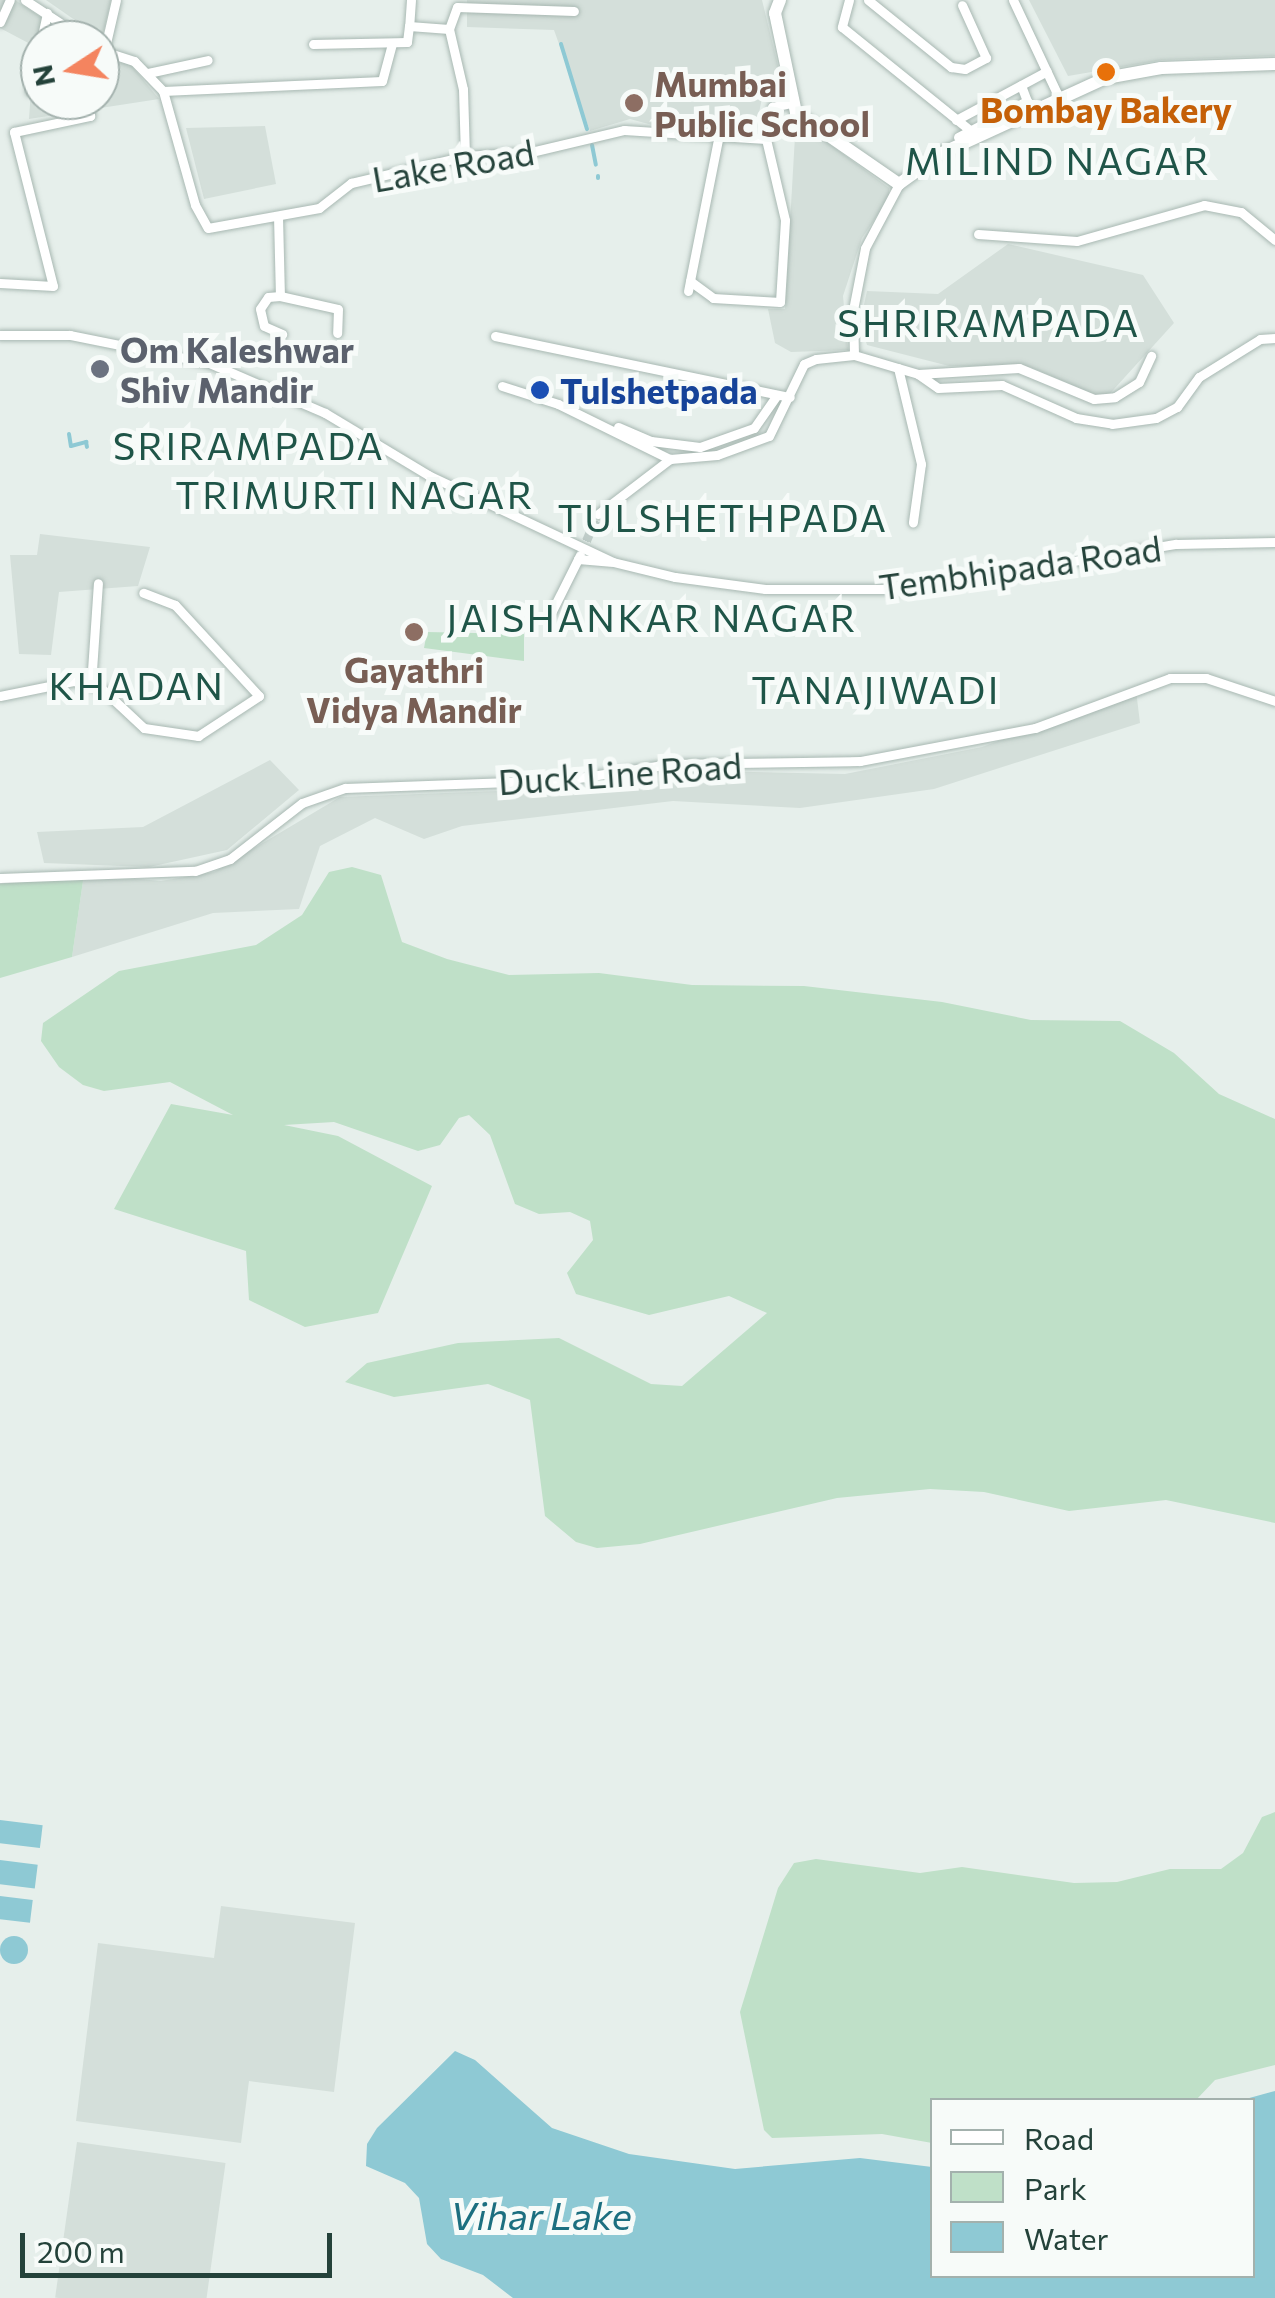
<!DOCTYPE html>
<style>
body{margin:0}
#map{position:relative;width:1275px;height:2298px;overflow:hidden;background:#e6efeb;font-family:Commissioner,sans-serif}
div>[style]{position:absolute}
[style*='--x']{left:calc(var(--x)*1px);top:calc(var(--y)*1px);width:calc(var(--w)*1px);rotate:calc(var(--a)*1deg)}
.built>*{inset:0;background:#d4dfda;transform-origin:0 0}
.green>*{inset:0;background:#bfe0c8}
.water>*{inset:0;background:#8ec9d4;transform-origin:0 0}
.round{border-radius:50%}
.stream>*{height:4px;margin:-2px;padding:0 2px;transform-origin:2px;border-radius:2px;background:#8ec9d4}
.street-tunnel>*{height:9px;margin-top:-4.5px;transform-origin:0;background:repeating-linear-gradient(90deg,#bfccc8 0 9px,transparent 0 13.5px)}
.roads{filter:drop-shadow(0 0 2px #a8b8b2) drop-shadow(0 0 2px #a8b8b2)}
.street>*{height:9px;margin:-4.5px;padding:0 4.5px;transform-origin:4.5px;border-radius:4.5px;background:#fff}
.secondary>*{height:12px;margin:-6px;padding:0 6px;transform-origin:6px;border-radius:6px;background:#fff}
.dots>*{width:28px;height:28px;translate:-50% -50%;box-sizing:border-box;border:5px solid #f7fbf9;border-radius:50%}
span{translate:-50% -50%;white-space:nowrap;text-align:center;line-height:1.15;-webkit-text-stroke:10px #f7fbf9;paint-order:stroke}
.education-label{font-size:35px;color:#785e54;font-weight:700}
.left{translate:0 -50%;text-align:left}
.food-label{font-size:35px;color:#c56008;font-weight:700}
.street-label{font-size:35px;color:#24423a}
.worship-label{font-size:35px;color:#5b616d;font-weight:700}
.transit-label{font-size:35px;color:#164399;font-weight:700}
.neighbourhood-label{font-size:38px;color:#1f5548;letter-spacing:2.5px}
.water-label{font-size:38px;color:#1c6f80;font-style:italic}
.legend{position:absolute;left:930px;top:2098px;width:325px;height:180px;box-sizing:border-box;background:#f7fbf9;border:2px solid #a3b1ad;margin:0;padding:12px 18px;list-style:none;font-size:30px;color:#24423a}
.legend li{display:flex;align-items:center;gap:20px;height:50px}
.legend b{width:50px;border:2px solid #a3b1ad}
.north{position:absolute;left:20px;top:20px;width:100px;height:100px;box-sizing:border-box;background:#f7fbf9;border:2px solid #a3b1ad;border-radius:50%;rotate:258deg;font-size:28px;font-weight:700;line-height:40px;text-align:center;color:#24423a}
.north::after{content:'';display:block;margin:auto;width:35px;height:45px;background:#f4845f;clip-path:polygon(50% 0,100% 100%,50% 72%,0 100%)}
.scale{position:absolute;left:20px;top:2233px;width:312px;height:45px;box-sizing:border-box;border:5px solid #24423a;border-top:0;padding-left:12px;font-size:30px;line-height:35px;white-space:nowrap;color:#24423a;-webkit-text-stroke:8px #f7fbf9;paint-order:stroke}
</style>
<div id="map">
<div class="built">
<i style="clip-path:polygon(0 0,15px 0,76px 40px,40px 40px,40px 100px,100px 100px,100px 55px,131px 65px,159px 99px,29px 119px,34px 46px,0 28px)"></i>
<i style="clip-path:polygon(46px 0,111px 0,102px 39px)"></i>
<i style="clip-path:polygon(467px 0,762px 0,782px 82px,763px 93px,755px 133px,682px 133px,630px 119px,590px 131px,554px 30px,467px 27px)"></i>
<i style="clip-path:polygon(1029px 0,1275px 0,1275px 56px,1162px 60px,1068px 76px)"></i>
<i style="clip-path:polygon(796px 119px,889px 188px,889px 198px,862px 238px,843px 296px,848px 350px,791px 352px,775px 343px,768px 309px,785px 309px)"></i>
<i style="clip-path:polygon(265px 126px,276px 184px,204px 199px,186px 128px)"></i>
<i style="clip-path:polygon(1008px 244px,1143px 275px,1174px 323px,1105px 399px,1030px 367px,949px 366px,867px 345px,860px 323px,867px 291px,938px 294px)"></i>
<i style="clip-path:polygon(40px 534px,150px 547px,138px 586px,59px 592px,51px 655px,19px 654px,10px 555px,37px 555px)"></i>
<i style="clip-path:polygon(1136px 690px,1140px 723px,934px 789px,800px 808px,673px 801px,462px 826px,424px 839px,375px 818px,320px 846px,299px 909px,213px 913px,72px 957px,84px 874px,161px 881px,214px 872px,340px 797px,572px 788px,667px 770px,845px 774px,982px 747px)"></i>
<i style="clip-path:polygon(270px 760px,299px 790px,227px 850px,149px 867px,44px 863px,37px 832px,143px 827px)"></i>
<i style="clip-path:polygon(221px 1906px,355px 1923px,334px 2092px,249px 2081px,241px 2143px,76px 2121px,98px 1943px,214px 1958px)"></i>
<i style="left:77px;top:2142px;width:150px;height:157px;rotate:8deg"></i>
</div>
<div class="green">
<i style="clip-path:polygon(427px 632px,524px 634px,524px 661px,424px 648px)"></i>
<i style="clip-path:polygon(352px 867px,381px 875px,402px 942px,447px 959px,509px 975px,599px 973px,692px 985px,804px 986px,942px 1002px,1031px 1020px,1120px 1021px,1174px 1053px,1219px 1094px,1275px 1119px,1275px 1523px,1166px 1500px,1069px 1511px,984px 1492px,930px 1489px,837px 1498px,640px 1544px,597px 1548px,576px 1542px,545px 1516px,530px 1400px,488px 1384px,394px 1397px,345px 1382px,367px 1363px,458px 1343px,559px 1338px,651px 1384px,682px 1386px,767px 1313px,729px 1296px,649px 1315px,576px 1294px,567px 1273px,593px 1240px,590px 1221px,570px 1212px,539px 1214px,515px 1204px,490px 1135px,469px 1115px,459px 1118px,440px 1145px,418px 1151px,334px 1122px,284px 1125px,338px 1136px,432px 1186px,378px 1313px,305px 1327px,249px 1300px,246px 1251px,114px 1209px,171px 1104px,233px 1115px,170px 1082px,104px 1091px,83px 1085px,59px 1067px,41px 1041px,43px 1023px,119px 971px,256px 945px,302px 915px,329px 872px)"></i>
<i style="clip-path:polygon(84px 874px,72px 957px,0 978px,0 884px)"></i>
<i style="clip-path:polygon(1275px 1812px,1275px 2065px,1215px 2080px,1196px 2100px,932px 2100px,932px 2143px,882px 2134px,772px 2138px,764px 2130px,740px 2012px,778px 1888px,794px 1863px,816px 1859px,920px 1873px,962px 1867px,1074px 1883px,1117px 1882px,1170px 1869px,1221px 1869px,1243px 1853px,1262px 1817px)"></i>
</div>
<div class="water">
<i style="left:0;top:1820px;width:43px;height:23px;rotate:7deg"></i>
<i style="left:0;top:1860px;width:38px;height:24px;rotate:7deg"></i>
<i style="left:0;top:1896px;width:33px;height:23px;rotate:7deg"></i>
<i class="round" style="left:0;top:1936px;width:28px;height:28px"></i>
<i style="clip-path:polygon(455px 2051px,475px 2060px,552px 2128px,629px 2154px,735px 2169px,860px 2158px,932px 2167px,932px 2276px,1252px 2276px,1252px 2100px,1242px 2100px,1275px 2091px,1275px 2298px,513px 2298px,483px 2275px,441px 2259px,427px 2244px,419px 2198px,405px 2183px,366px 2166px,367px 2144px,377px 2128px)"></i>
</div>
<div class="stream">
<i style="--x:561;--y:44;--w:89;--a:73"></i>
<i style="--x:592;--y:145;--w:20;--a:79"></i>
<i style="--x:598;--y:176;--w:2;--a:90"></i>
<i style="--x:69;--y:434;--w:12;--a:81"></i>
<i style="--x:71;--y:446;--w:16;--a:-15"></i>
<i style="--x:86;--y:442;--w:5;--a:79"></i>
</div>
<div class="street-tunnel">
<i style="--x:581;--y:553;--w:43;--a:-66.4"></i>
</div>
<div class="roads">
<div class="street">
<i style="--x:25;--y:0;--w:73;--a:33.3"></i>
<i style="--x:411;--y:0;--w:26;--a:94"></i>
<i style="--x:409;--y:26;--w:40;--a:4.3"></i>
<i style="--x:449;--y:29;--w:62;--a:76.9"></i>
<i style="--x:463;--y:89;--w:67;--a:88.3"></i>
<i style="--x:849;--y:0;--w:28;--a:105"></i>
<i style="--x:842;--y:27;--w:174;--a:38.9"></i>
<i style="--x:868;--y:0;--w:107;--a:38.9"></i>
<i style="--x:951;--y:67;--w:14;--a:8"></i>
<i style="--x:965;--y:69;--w:24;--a:-28"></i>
<i style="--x:986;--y:58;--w:58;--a:-114.4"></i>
<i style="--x:1013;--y:0;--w:110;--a:64.8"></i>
<i style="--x:0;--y:22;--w:24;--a:-66"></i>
<i style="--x:449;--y:29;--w:23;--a:-70"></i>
<i style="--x:457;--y:7;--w:117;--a:2"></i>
<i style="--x:313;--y:44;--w:94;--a:-1.2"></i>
<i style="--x:407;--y:42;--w:16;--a:-83"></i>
<i style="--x:100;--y:50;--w:36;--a:18"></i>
<i style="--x:134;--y:61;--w:42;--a:46"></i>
<i style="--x:163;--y:91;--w:118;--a:74.3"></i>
<i style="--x:195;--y:205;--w:26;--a:61"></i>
<i style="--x:208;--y:228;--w:113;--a:-10.2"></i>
<i style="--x:319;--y:208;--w:41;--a:-38"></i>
<i style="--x:351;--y:183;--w:117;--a:-13.3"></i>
<i style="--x:465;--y:156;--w:66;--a:-3.5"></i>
<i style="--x:531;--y:152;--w:96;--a:-13.3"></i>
<i style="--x:624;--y:130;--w:142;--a:3.6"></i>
<i style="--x:766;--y:139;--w:33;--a:-79"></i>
<i style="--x:772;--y:107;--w:19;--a:-12"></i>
<i style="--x:104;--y:52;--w:53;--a:-77"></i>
<i style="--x:148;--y:73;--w:61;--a:-12.2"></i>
<i style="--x:30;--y:91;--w:80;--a:-77.7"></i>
<i style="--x:163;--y:91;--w:219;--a:-2.6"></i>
<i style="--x:382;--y:81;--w:39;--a:-75"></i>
<i style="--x:956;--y:120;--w:103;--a:-28.3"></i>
<i style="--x:958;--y:137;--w:78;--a:-27.6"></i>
<i style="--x:1027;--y:101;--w:17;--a:-111"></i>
<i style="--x:278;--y:216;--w:80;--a:88.6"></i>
<i style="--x:280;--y:296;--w:59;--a:12.6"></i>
<i style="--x:338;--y:309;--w:24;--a:92"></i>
<i style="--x:978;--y:234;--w:99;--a:4"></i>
<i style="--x:1077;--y:241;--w:132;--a:-15.8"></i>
<i style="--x:1204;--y:205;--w:38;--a:11"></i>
<i style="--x:1241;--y:212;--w:44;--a:39.5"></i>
<i style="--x:690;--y:281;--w:29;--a:36"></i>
<i style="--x:713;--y:298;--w:67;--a:3.4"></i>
<i style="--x:780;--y:302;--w:82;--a:-86.5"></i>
<i style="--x:785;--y:220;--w:83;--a:-103.2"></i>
<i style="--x:0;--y:283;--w:53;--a:3.2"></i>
<i style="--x:53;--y:286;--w:159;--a:-104.2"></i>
<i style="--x:14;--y:132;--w:78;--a:-11.9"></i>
<i style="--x:90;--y:116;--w:16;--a:-97"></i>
<i style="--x:688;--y:291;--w:154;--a:-78.8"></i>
<i style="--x:280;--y:296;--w:12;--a:175"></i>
<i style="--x:268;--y:297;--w:14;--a:124"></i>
<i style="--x:260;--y:309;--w:17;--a:77"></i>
<i style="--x:264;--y:326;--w:20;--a:24"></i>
<i style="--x:0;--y:335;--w:70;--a:0"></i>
<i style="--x:70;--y:335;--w:142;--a:11.4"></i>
<i style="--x:209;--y:363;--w:126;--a:23.3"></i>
<i style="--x:325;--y:413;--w:120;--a:31"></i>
<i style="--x:428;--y:475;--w:204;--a:25.2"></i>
<i style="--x:613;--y:562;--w:64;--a:13.6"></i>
<i style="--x:675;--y:577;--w:91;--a:7.6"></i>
<i style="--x:765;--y:589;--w:141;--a:0"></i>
<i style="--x:906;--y:589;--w:274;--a:-9.5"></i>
<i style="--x:1176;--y:544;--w:99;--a:-1.2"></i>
<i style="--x:495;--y:336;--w:301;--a:11.7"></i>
<i style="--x:854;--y:355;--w:45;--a:-91.3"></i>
<i style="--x:853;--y:310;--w:63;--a:-79"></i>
<i style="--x:865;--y:248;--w:72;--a:-62"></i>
<i style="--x:898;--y:368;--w:99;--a:76.5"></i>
<i style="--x:921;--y:464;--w:59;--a:97.9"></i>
<i style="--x:918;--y:374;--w:101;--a:-3.4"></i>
<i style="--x:1019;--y:368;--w:81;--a:22.5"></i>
<i style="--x:1094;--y:399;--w:21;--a:-5"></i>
<i style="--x:1115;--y:397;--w:28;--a:-32"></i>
<i style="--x:1139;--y:382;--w:29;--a:-65"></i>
<i style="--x:502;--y:386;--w:59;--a:17.8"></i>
<i style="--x:558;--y:404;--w:125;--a:26.2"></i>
<i style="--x:618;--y:427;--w:36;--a:23"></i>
<i style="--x:651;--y:441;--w:49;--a:7"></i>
<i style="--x:700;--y:447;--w:57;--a:-19.4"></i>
<i style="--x:754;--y:428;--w:40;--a:-55.1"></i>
<i style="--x:598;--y:514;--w:91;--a:-37.4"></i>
<i style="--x:670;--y:459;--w:47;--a:-4.9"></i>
<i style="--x:717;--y:455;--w:55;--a:-20.1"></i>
<i style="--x:769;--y:436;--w:80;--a:-64.1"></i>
<i style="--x:804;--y:364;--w:13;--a:-23"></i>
<i style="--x:816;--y:359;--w:38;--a:-6"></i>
<i style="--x:854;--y:355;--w:67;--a:16.5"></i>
<i style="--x:918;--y:374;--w:24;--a:35"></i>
<i style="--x:938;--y:388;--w:64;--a:-2.7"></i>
<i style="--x:1002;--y:385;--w:81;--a:24"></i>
<i style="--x:1076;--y:418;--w:36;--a:9"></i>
<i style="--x:1112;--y:424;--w:44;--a:-7.8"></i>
<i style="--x:1156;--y:418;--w:24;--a:-28"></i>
<i style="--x:1177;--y:407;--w:37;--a:-54"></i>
<i style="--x:1199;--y:377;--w:72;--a:-31.9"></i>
<i style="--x:1260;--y:339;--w:15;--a:-4"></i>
<i style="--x:578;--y:559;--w:32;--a:5"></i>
<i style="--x:550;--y:615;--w:67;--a:-63.4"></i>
<i style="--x:91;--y:685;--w:102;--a:-86.1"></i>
<i style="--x:0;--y:696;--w:76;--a:-11.5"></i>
<i style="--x:74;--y:681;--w:27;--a:13"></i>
<i style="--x:100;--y:687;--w:60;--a:43"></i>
<i style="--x:144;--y:728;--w:55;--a:8.4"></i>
<i style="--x:198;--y:736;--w:73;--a:-33.3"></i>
<i style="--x:259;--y:696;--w:124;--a:-132.7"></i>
<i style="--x:175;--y:605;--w:34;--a:-159"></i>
<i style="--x:0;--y:878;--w:195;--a:-2.1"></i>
<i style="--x:195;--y:871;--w:37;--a:-19"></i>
<i style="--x:230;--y:859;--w:91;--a:-37.9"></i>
<i style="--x:302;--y:803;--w:46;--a:-19.2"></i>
<i style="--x:345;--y:788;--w:220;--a:-2.1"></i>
<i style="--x:565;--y:780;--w:106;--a:-8.7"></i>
<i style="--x:670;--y:764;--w:190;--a:-0.9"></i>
<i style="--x:860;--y:761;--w:178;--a:-10.7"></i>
<i style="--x:1035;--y:728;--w:144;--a:-20.3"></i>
<i style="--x:1170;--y:678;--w:36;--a:0"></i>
<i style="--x:1206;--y:678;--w:73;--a:18.4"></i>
</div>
<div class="secondary">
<i style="--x:780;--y:0;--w:14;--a:111"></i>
<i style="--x:775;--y:13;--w:102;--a:78.1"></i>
<i style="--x:796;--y:113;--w:125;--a:34.6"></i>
<i style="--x:899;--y:184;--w:53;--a:-35.8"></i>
<i style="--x:942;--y:153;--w:180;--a:-24.6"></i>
<i style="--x:1106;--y:78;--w:56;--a:-10.3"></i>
<i style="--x:1161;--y:68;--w:114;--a:-2"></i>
</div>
</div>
<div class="dots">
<i style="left:1106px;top:72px;background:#e8710a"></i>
<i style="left:634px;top:103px;background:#8d6e63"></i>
<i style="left:100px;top:369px;background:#6b7280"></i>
<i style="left:540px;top:390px;background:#1a4fb4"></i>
<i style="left:414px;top:632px;background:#8d6e63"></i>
</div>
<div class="education-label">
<span class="left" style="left:654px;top:103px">Mumbai<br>Public School</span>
<span style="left:414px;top:689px">Gayathri<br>Vidya Mandir</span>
</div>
<div class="food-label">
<span style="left:1106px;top:109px">Bombay Bakery</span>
</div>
<div class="street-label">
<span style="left:453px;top:165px;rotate:-10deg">Lake Road</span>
<span style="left:1020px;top:567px;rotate:-8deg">Tembhipada Road</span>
<span style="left:620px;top:773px;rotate:-4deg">Duck Line Road</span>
</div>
<div class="worship-label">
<span class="left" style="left:120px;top:369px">Om Kaleshwar<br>Shiv Mandir</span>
</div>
<div class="transit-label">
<span class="left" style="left:560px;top:390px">Tulshetpada</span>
</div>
<div class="neighbourhood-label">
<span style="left:1058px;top:160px">MILIND NAGAR</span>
<span style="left:989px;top:322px">SHRIRAMPADA</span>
<span style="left:249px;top:445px">SRIRAMPADA</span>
<span style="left:355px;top:494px">TRIMURTI NAGAR</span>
<span style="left:723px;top:517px">TULSHETHPADA</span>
<span style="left:652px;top:617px">JAISHANKAR NAGAR</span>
<span style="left:137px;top:685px">KHADAN</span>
<span style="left:876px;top:689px">TANAJIWADI</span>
</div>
<div class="water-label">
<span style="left:541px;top:2215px">Vihar Lake</span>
</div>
<ul class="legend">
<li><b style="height:12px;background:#fff"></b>Road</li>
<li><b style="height:28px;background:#bfe0c8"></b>Park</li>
<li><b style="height:28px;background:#8ec9d4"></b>Water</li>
</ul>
<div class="north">N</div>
<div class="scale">200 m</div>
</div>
